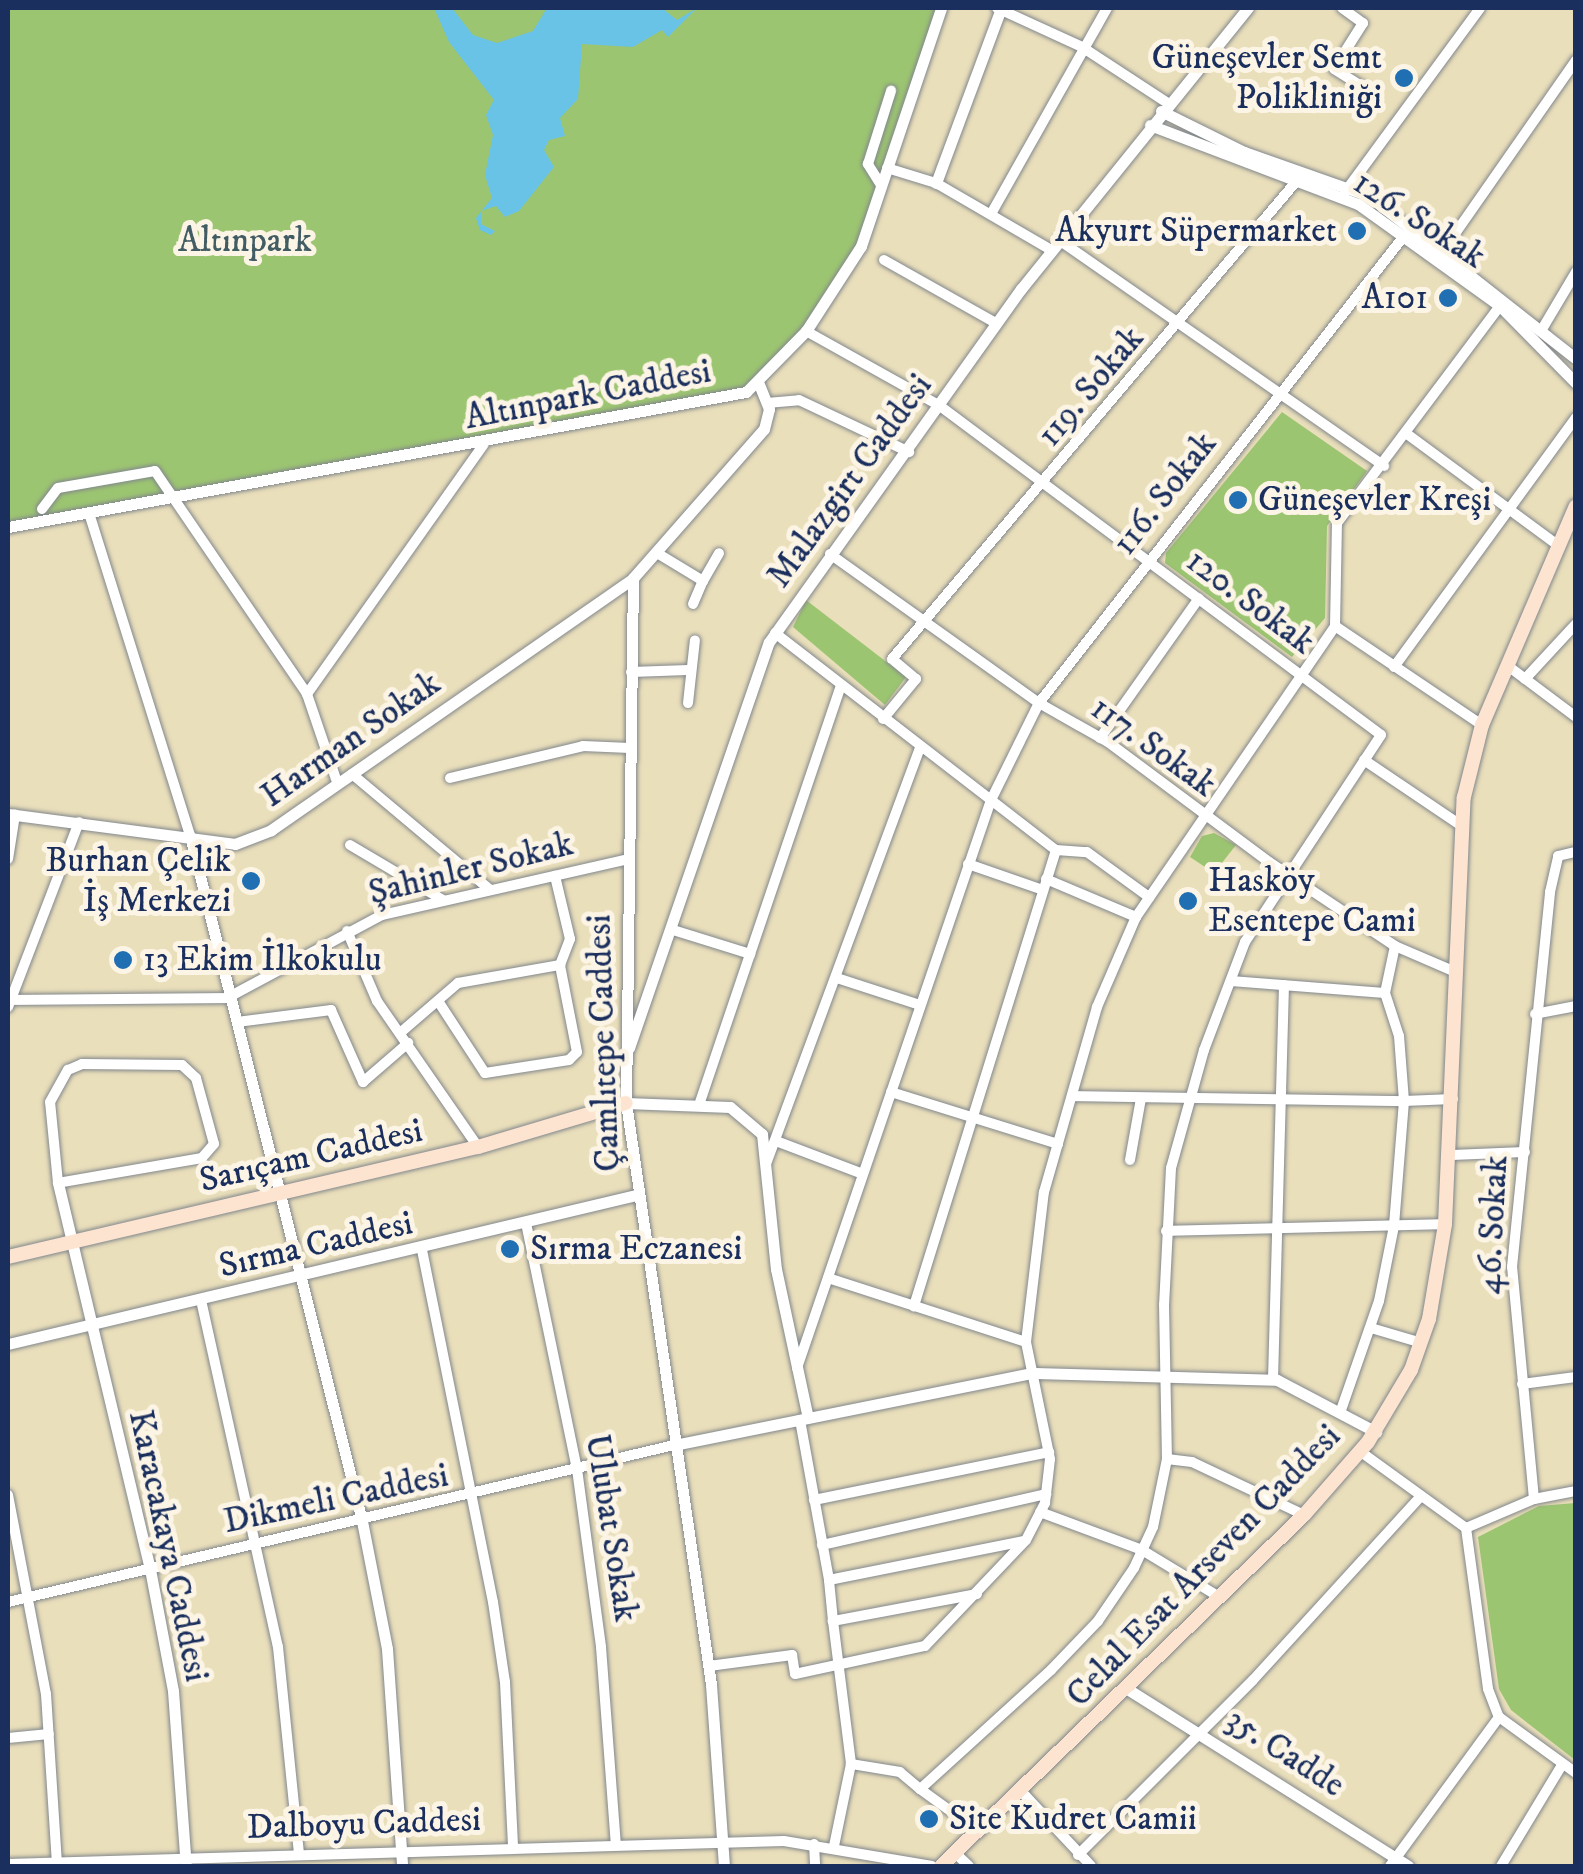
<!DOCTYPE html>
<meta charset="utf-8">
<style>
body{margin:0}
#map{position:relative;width:1583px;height:1874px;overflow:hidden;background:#eadfbb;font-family:"IM FELL DW Pica",serif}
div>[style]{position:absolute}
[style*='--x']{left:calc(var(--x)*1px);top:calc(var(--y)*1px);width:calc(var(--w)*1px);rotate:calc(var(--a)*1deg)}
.green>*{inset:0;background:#9cc571}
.water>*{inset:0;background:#68c3e6}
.roads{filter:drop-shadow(0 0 2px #82878c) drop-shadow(0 0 2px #82878c)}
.minor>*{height:10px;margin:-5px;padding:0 5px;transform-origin:5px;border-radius:5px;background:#fff}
.tertiary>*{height:11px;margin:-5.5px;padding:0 5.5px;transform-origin:5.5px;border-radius:5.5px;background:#fff}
.secondary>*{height:14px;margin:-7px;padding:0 7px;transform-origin:7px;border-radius:7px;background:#fde4d1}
.dots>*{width:28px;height:28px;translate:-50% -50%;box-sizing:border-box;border:5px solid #fcf5e5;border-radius:50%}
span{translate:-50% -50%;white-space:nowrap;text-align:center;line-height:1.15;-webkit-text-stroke:10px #fcf5e5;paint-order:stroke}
.poi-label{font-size:35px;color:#1b2f5e}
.right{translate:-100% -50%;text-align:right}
.left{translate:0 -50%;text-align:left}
.street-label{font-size:35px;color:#1b2f5e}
.park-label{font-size:35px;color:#425c64}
.frame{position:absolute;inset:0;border:10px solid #1b2f5e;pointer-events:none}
</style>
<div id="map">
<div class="green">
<i style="clip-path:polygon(8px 8px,941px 8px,861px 246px,838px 288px,746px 392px,8px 527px)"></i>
<i style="clip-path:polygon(1282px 412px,1367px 471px,1327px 526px,1325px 618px,1292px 657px,1165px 563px,1166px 553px)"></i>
<i style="clip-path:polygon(806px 600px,906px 677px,885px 705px,793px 627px)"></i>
<i style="clip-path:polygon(1214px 833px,1236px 845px,1214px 873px,1190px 857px,1202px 836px)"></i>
<i style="clip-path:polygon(1575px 1503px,1576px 1503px,1575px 1760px,1511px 1710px,1499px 1689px,1478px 1537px,1539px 1506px)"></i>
</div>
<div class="water">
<i style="clip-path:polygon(434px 8px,452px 8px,473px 35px,497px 43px,533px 31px,547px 8px,662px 8px,677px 20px,697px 8px,668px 37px,662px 30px,633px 47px,582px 44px,578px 99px,560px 118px,565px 136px,549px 140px,544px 150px,554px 167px,519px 211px,505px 217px,496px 206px,481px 211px,481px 224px,495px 231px,491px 235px,480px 230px,476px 218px,492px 198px,485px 175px,493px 135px,486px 115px,494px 100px,449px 42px)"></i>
</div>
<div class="roads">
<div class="minor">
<i style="--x:997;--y:8;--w:94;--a:24.6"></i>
<i style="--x:1082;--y:47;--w:100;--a:33.2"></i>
<i style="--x:1342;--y:8;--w:26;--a:36"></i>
<i style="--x:1363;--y:23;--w:54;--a:122.2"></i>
<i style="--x:1334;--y:69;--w:36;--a:32"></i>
<i style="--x:887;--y:168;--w:51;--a:17"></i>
<i style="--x:936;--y:183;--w:133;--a:30.2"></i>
<i style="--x:881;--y:185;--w:25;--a:-122"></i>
<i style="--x:868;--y:164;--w:77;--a:-72.5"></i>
<i style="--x:1345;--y:192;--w:228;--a:-53.7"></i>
<i style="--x:991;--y:214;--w:236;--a:-60.6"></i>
<i style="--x:1059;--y:240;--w:396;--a:34.8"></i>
<i style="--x:1443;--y:251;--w:233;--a:-55.1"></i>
<i style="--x:884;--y:260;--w:129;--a:29.4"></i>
<i style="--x:806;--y:331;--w:154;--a:29.2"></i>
<i style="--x:940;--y:406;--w:550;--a:36.72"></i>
<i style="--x:1381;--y:735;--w:248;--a:123.3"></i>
<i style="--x:1245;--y:942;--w:116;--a:110.8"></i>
<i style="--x:1204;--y:1050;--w:123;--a:105.6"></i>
<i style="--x:1171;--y:1168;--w:136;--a:92.9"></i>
<i style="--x:1164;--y:1304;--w:155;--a:88.9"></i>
<i style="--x:1167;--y:1459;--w:69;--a:101.6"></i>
<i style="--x:1153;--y:1527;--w:45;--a:114.9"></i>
<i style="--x:1134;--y:1568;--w:64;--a:124.2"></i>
<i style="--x:1098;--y:1621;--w:68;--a:133.8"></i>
<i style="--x:1051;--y:1670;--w:177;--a:137.7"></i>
<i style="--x:920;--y:1789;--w:26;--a:-140"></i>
<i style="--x:900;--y:1772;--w:50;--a:-170.7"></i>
<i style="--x:1541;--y:331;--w:69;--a:-59.3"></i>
<i style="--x:767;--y:403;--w:32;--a:-5"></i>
<i style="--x:799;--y:400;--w:122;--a:25.3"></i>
<i style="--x:1407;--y:434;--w:190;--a:36.4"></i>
<i style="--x:42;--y:509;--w:26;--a:-53"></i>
<i style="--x:58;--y:488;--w:98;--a:-9.9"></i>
<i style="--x:155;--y:471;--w:270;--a:55.7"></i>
<i style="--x:307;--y:694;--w:90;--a:71.2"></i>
<i style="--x:89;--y:513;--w:338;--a:72.6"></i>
<i style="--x:657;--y:553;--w:54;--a:31.3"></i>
<i style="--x:703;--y:581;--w:32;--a:-60"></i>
<i style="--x:830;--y:554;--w:257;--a:35.5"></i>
<i style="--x:1039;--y:703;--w:79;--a:29.5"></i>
<i style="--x:1108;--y:742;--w:201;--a:36.7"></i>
<i style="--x:1269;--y:862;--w:151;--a:33.7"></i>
<i style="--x:1395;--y:946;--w:63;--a:23.3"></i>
<i style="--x:693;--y:604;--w:25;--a:-67"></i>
<i style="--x:1335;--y:626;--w:177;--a:34"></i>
<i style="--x:775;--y:633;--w:355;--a:37.7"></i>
<i style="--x:1056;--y:850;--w:478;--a:107.3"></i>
<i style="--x:1508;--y:666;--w:85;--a:36.9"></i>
<i style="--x:1394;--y:667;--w:309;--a:-53.9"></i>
<i style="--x:631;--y:672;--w:57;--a:-2"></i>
<i style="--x:1525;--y:679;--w:75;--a:-47.2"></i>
<i style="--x:307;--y:694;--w:306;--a:-54.7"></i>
<i style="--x:688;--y:703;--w:63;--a:-83.7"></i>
<i style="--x:883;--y:719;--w:52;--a:-50.5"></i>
<i style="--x:916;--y:679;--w:31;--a:-140"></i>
<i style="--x:892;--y:659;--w:624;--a:-49.75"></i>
<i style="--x:1100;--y:738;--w:171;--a:-54.7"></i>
<i style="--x:1364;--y:760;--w:118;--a:34"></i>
<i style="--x:352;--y:774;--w:180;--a:40"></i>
<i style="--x:450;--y:778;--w:137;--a:-13.5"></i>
<i style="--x:583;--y:746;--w:47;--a:2.4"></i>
<i style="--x:350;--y:845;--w:108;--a:30.6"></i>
<i style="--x:1056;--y:850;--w:31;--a:4"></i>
<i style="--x:1087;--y:852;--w:77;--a:36"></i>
<i style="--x:8;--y:859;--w:45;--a:-81"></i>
<i style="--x:968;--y:864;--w:79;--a:19.1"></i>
<i style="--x:1046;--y:879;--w:98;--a:22.9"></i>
<i style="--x:673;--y:930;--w:81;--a:17.3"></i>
<i style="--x:347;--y:931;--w:76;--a:66.8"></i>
<i style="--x:377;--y:1001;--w:178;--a:55.3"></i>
<i style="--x:837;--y:978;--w:87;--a:18"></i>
<i style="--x:1231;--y:981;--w:154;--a:4.5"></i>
<i style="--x:1385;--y:993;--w:45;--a:72"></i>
<i style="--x:1399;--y:1036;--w:65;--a:85.6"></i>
<i style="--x:1404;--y:1101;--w:49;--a:-2.3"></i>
<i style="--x:1385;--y:993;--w:48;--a:-78"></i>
<i style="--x:11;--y:1000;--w:216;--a:-0.5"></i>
<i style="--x:227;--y:998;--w:176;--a:-28.2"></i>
<i style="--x:382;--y:915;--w:252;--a:-12.8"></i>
<i style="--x:438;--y:1001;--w:86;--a:56.9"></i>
<i style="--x:485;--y:1073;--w:85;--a:-8.8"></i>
<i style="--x:569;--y:1060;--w:11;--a:-45"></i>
<i style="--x:577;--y:1052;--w:89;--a:-101.1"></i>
<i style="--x:8;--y:1007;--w:198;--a:-69"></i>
<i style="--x:1535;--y:1014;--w:42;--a:-11"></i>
<i style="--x:237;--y:1022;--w:95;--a:-7.3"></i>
<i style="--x:331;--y:1010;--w:79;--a:66"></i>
<i style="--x:363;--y:1082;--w:60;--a:-40.9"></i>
<i style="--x:400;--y:1033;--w:77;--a:-40.8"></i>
<i style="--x:458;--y:983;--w:104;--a:-10"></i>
<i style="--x:560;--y:965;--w:28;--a:-69"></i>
<i style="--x:570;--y:939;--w:65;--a:-103.4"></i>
<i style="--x:82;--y:1064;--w:100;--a:0.6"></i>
<i style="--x:182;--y:1065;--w:19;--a:43"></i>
<i style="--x:196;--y:1078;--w:68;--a:74.7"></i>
<i style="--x:214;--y:1144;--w:18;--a:131"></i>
<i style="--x:202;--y:1158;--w:146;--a:170.2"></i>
<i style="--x:58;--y:1183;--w:81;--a:-95.6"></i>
<i style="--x:50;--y:1102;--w:37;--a:-61"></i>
<i style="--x:68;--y:1070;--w:15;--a:-23"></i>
<i style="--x:891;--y:1092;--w:175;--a:17.3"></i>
<i style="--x:1072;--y:1096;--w:332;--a:0.9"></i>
<i style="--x:1404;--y:1101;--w:125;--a:94.6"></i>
<i style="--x:1394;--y:1226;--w:76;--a:101.3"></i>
<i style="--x:1379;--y:1301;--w:115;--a:109.2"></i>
<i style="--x:700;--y:1102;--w:439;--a:-71.3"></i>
<i style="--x:776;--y:1141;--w:93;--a:20.8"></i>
<i style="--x:1451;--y:1155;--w:74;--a:-2.3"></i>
<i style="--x:1130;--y:1160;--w:63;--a:-79.9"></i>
<i style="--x:766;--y:1164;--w:445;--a:-69.7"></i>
<i style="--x:526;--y:1223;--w:251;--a:78.3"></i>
<i style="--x:577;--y:1469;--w:180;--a:82.3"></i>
<i style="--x:601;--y:1647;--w:199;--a:85.7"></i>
<i style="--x:1166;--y:1231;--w:279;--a:-1.4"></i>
<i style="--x:422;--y:1250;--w:359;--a:78.6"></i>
<i style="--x:493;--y:1602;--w:81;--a:81.5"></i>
<i style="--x:505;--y:1682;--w:164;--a:87.2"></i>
<i style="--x:828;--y:1278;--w:208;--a:17.9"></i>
<i style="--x:201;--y:1300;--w:355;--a:77.5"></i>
<i style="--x:278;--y:1647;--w:207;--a:84.2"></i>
<i style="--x:1371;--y:1328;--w:53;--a:16.4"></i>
<i style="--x:797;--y:1368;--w:600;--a:-71.14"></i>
<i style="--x:991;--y:800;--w:108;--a:-63.7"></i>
<i style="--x:1039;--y:703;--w:593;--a:-51.99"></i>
<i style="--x:1273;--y:1379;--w:394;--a:-88.4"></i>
<i style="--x:1522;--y:1384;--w:54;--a:-7.4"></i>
<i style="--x:800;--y:1420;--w:163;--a:79.7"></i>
<i style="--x:1361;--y:1452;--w:130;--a:35.9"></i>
<i style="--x:1466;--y:1528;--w:162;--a:82.2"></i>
<i style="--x:1488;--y:1689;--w:30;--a:69"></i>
<i style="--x:1499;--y:1717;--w:95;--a:36"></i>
<i style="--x:1167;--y:1459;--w:25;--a:7"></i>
<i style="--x:1192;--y:1462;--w:124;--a:25.3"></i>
<i style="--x:8;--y:1495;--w:203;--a:79.2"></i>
<i style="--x:46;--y:1694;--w:170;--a:86.3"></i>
<i style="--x:1534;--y:1499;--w:233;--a:-95.4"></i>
<i style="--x:1512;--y:1267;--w:377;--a:-84.2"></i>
<i style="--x:1550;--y:892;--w:37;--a:-77"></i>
<i style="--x:1558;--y:856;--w:18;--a:-13"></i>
<i style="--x:814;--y:1500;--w:240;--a:-11.5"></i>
<i style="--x:1040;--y:1512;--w:109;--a:20.4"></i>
<i style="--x:1142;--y:1550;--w:92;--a:31.3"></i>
<i style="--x:1466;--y:1528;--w:74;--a:-23.1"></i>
<i style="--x:1534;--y:1499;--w:43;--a:-10.8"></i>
<i style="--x:822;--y:1545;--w:230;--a:-12.8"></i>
<i style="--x:977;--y:1594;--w:147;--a:169.4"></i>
<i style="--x:833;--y:1621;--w:41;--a:-95.6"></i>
<i style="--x:829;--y:1580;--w:199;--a:-11.3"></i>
<i style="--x:8;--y:1602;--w:684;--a:-13.26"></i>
<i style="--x:833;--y:1621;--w:144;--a:82.8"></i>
<i style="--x:851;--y:1764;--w:84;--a:101.7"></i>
<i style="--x:709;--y:1666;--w:84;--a:-7.5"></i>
<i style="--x:792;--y:1655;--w:19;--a:81"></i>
<i style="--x:795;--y:1674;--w:133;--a:-12.2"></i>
<i style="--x:925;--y:1646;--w:146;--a:-46.4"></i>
<i style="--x:1026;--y:1540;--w:42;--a:-62.8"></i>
<i style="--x:1045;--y:1503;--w:44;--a:-83.5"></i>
<i style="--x:1050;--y:1459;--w:119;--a:-101.6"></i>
<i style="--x:1026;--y:1342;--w:151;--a:-83.2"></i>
<i style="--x:1044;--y:1192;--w:192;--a:-74"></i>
<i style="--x:1097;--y:1007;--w:98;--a:-66.6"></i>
<i style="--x:1136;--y:917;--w:353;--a:-55.6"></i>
<i style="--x:1335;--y:626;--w:103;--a:-88.9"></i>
<i style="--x:1337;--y:523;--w:271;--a:-53.1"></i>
<i style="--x:8;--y:1738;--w:41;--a:-5.6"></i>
<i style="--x:920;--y:1789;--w:72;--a:35.9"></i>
<i style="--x:1020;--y:1790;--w:104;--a:46.9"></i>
<i style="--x:814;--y:1844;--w:22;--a:87"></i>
<i style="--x:955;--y:1853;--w:19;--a:43"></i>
<i style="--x:1078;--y:1855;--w:247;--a:-45"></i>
<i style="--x:1253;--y:1680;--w:248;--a:-47.6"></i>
<i style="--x:8;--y:1864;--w:776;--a:-1.7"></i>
<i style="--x:784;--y:1841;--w:150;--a:9.6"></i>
<i style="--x:1390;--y:1866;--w:185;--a:-53.8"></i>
<i style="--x:1501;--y:1866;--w:118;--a:-58.9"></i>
</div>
<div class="tertiary">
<i style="--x:1161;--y:111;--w:93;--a:26.3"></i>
<i style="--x:1244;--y:152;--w:133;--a:19.4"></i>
<i style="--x:1369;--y:196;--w:263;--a:38.2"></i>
<i style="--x:1150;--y:125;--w:222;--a:20.8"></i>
<i style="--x:1358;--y:204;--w:175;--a:35.7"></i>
<i style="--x:1500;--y:306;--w:108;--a:45.4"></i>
<i style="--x:936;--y:183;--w:187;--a:-69.6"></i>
<i style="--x:8;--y:527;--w:750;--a:-10.37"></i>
<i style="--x:746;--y:392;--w:86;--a:-45.5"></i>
<i style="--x:806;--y:331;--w:101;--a:-57.1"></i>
<i style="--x:861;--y:246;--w:251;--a:-71.4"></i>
<i style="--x:8;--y:814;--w:229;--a:7.5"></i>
<i style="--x:235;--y:844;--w:39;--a:-21"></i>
<i style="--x:271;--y:830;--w:441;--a:-34.8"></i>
<i style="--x:190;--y:836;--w:706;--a:75.9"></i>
<i style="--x:362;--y:1521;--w:130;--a:78.9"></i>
<i style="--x:387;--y:1649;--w:218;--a:86"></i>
<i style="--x:629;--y:1048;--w:429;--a:-71"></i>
<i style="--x:769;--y:642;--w:434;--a:-54.5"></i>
<i style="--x:1021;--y:289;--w:361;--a:-51.1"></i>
<i style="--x:626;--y:1103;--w:104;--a:2.2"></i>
<i style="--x:730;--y:1107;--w:42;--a:40.2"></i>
<i style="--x:762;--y:1134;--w:136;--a:84.1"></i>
<i style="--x:776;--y:1269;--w:152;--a:77.9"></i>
<i style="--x:58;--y:1183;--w:397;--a:76.6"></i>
<i style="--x:150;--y:1569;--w:124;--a:79.3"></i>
<i style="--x:173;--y:1691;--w:175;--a:85.8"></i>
<i style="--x:8;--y:1344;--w:645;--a:-13.35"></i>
<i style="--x:674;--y:1445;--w:365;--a:-11.4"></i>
<i style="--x:1032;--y:1373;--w:245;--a:1.6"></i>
<i style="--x:1277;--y:1380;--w:112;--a:27.7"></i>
<i style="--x:1129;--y:1690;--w:330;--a:32.2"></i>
<i style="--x:724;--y:1866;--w:182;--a:-94.1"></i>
<i style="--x:711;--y:1684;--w:587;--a:-98.32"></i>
<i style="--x:626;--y:1103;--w:525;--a:-89.24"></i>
<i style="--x:633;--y:578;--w:198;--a:-48.7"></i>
<i style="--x:764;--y:429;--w:21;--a:-76"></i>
<i style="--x:769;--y:409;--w:27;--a:-112"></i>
</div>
<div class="secondary">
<i style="--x:8;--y:1257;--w:483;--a:-13.2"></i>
<i style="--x:478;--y:1147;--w:154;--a:-16.6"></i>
<i style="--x:941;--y:1866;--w:505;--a:-44.04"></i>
<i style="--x:1304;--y:1515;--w:97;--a:-48.8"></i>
<i style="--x:1368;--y:1442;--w:84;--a:-59.2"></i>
<i style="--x:1411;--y:1370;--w:54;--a:-70.6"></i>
<i style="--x:1429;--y:1319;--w:96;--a:-80.4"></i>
<i style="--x:1445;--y:1224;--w:427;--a:-87.5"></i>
<i style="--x:1464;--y:797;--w:74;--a:-76"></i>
<i style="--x:1482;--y:725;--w:238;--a:-66.8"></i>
</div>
</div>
<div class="dots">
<i style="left:1404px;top:78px;background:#1f6fb2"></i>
<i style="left:1357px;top:231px;background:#1f6fb2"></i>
<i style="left:1448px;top:298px;background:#1f6fb2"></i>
<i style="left:1238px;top:500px;background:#1f6fb2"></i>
<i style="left:251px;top:881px;background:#1f6fb2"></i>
<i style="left:1188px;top:901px;background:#1f6fb2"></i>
<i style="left:123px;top:960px;background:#1f6fb2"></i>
<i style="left:510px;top:1249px;background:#1f6fb2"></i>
<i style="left:929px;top:1819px;background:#1f6fb2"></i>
</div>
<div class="poi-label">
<span class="right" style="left:1382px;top:78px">Güneşevler Semt<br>Polikliniği</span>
<span class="right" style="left:1337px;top:231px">Akyurt Süpermarket</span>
<span class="right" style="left:1428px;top:298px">A101</span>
<span class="left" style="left:1258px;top:500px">Güneşevler Kreşi</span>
<span class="right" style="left:231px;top:881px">Burhan Çelik<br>İş Merkezi</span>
<span class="left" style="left:1208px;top:901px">Hasköy<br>Esentepe Cami</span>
<span class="left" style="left:143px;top:960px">13 Ekim İlkokulu</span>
<span class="left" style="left:530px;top:1249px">Sırma Eczanesi</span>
<span class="left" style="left:949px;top:1819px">Site Kudret Camii</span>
</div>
<div class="street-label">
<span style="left:1419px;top:220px;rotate:33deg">126. Sokak</span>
<span style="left:1091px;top:387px;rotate:-50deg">119. Sokak</span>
<span style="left:588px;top:395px;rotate:-11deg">Altınpark Caddesi</span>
<span style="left:850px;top:481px;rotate:-54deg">Malazgirt Caddesi</span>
<span style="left:1165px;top:494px;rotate:-52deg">116. Sokak</span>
<span style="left:1250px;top:602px;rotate:37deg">120. Sokak</span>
<span style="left:351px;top:740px;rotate:-35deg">Harman Sokak</span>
<span style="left:1153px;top:747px;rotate:36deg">117. Sokak</span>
<span style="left:471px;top:869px;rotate:-14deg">Şahinler Sokak</span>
<span style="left:604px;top:1043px;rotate:-92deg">Çamlıtepe Caddesi</span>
<span style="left:311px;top:1156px;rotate:-13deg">Sarıçam Caddesi</span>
<span style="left:1493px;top:1225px;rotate:-87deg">46. Sokak</span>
<span style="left:316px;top:1245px;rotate:-13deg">Sırma Caddesi</span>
<span style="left:336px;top:1499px;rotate:-12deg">Dikmeli Caddesi</span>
<span style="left:611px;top:1528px;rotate:81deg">Ulubat Sokak</span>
<span style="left:168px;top:1546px;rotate:78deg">Karacakaya Caddesi</span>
<span style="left:1204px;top:1566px;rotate:-46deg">Celal Esat Arseven Caddesi</span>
<span style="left:1285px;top:1753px;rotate:33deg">35. Cadde</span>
<span style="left:364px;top:1824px;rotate:-2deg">Dalboyu Caddesi</span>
</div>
<div class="park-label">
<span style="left:245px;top:241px">Altınpark</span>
</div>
<div class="frame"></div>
</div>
